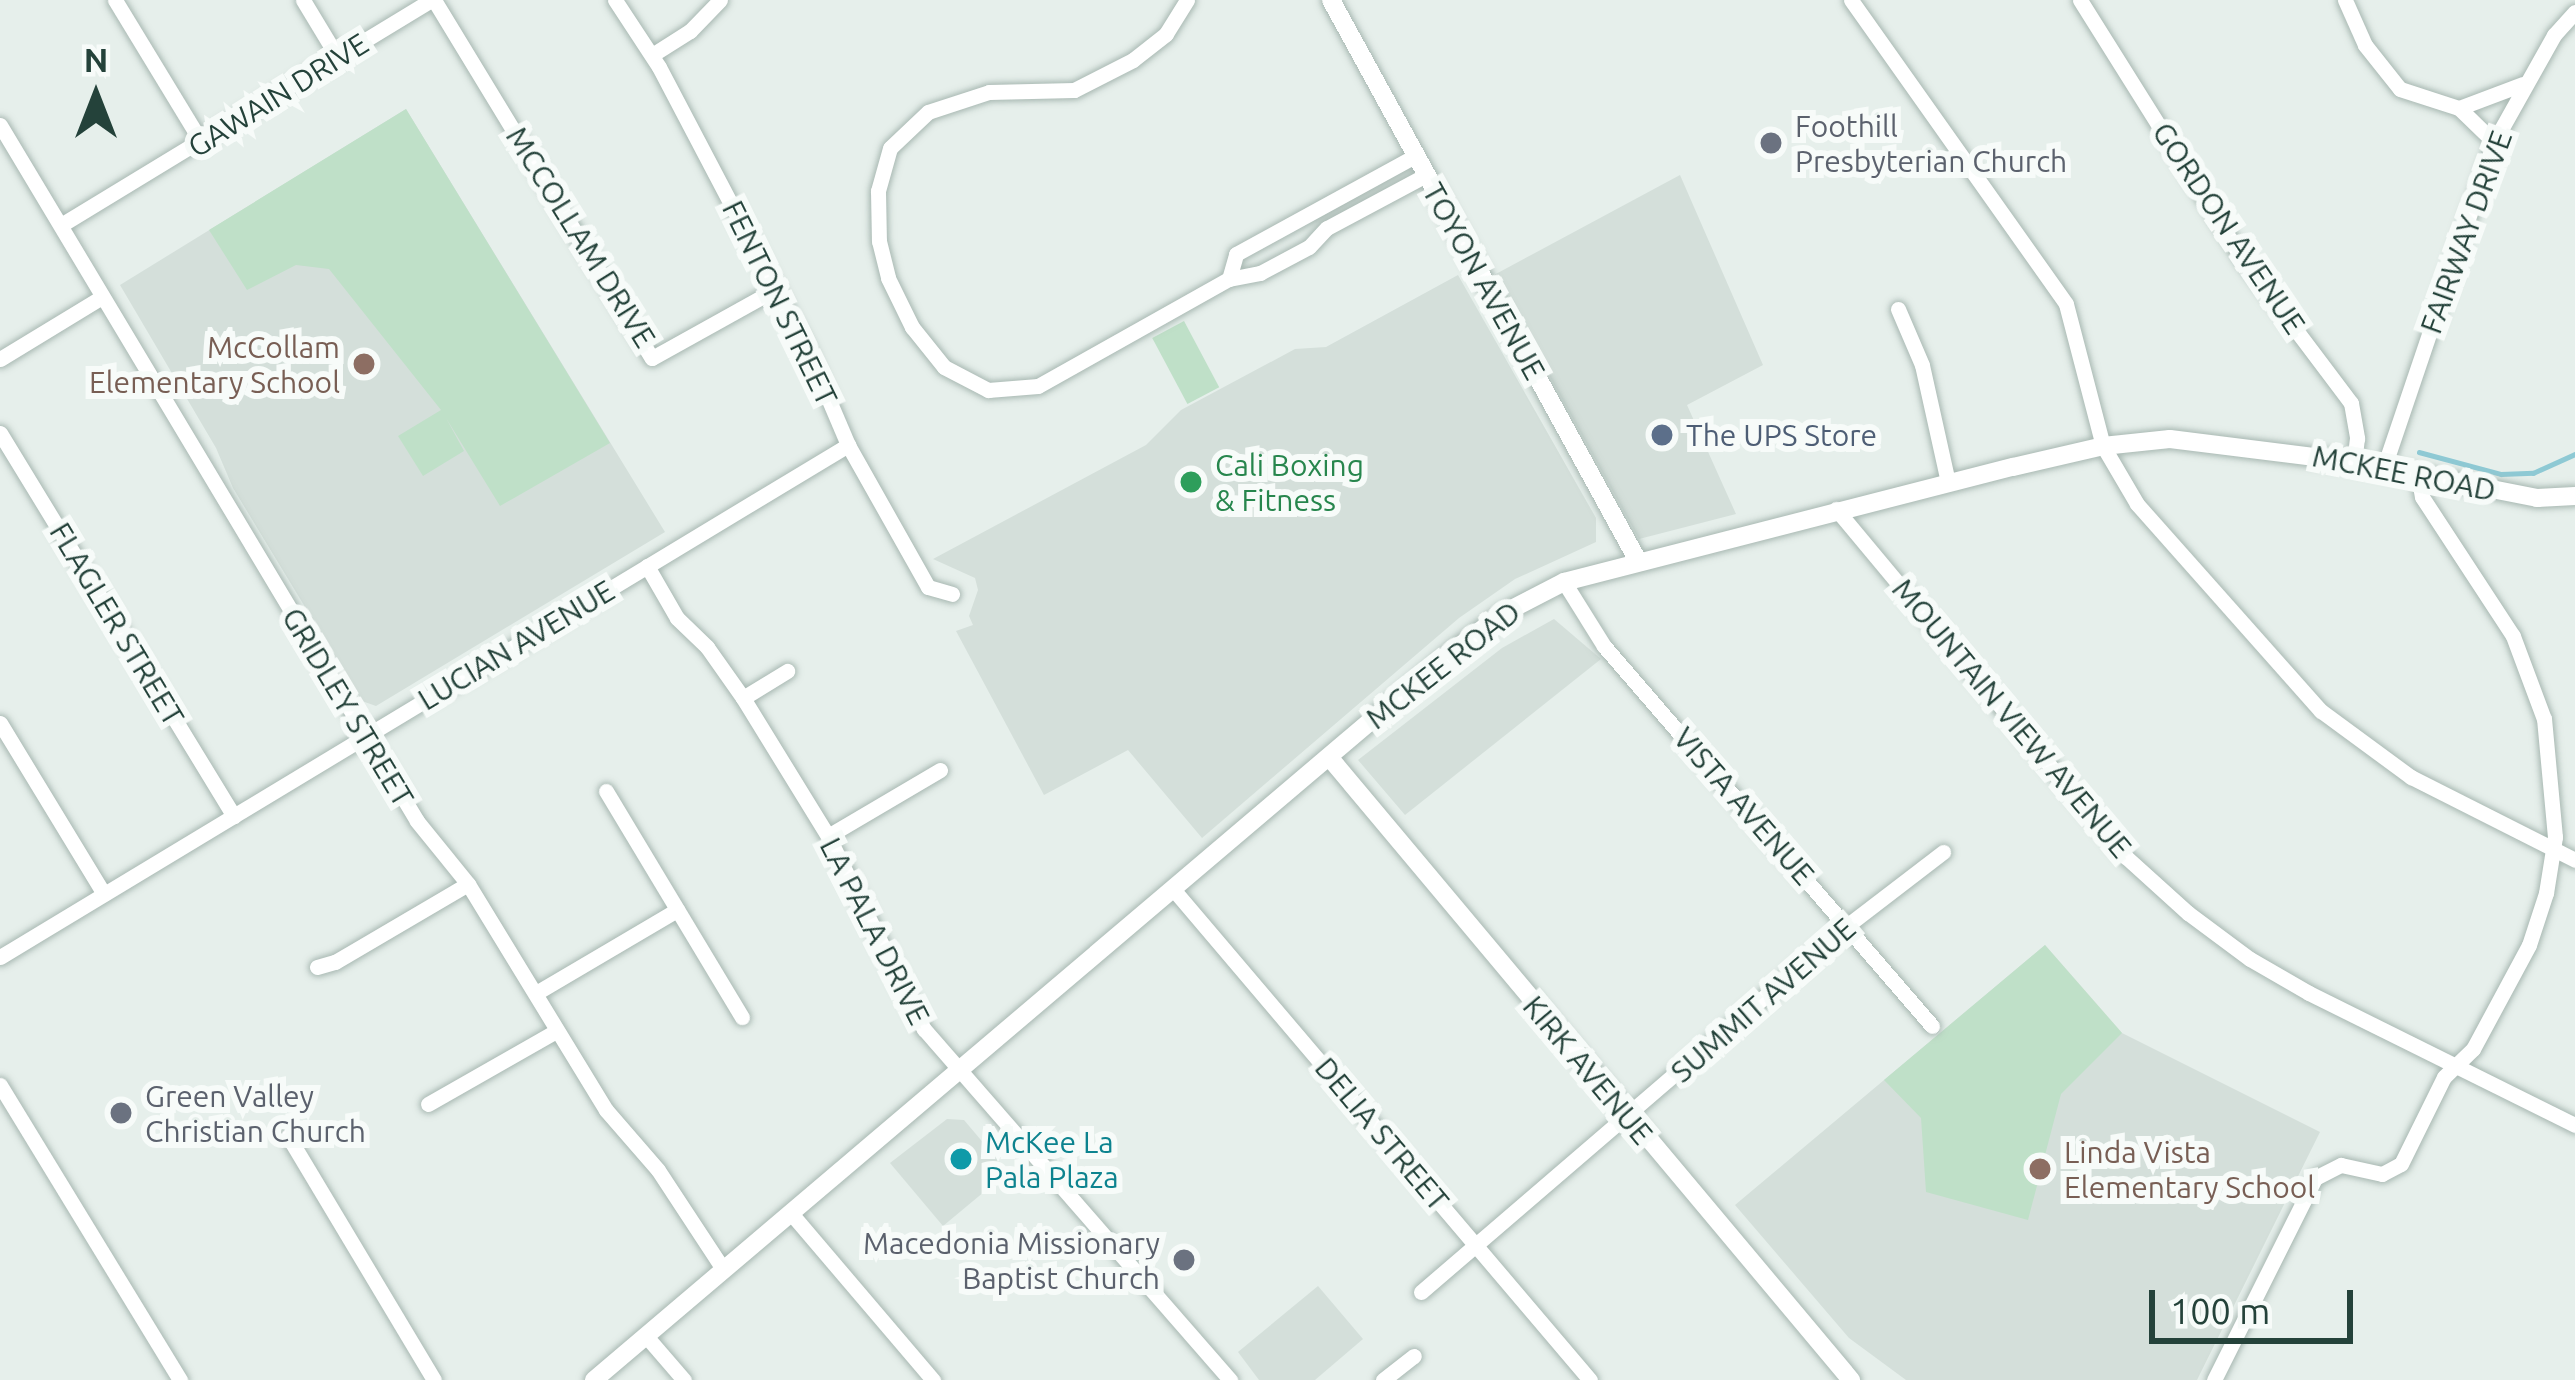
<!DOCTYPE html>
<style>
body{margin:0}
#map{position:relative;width:2575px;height:1380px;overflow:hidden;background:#e6efeb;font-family:Ubuntu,sans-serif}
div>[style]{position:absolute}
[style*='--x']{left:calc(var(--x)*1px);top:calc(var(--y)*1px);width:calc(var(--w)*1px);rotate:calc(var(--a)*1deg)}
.built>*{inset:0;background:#d4dfda}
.green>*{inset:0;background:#bfe0c8;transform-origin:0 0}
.stream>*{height:4.5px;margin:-2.25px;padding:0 2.25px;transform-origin:2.25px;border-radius:2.25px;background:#8ec9d4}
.roads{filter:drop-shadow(0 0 3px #a8b8b2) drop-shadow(0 0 3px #a8b8b2)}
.minor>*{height:15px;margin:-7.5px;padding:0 7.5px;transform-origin:7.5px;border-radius:7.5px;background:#fff}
.tertiary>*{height:18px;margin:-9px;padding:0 9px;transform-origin:9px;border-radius:9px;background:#fff}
.dots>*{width:33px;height:33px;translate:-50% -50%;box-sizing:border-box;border:6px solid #f7fbf9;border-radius:50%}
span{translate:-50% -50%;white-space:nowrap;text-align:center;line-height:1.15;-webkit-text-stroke:12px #f7fbf9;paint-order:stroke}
.street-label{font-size:30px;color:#24423a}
.worship-label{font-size:30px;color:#5b616d}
.left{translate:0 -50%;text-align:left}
.right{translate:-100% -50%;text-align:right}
.education-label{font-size:30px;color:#785e54}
.service-label{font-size:30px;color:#4e5e75}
.leisure-label{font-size:30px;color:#27864d}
.culture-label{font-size:30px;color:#0d838f}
.north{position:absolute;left:36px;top:36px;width:120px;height:120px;-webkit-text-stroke:9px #f7fbf9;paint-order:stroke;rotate:0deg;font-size:33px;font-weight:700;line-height:48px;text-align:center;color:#24423a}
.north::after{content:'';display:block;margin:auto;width:42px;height:54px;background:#24423a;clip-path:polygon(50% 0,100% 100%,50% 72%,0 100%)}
.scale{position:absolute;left:2149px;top:1290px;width:204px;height:54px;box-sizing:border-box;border:6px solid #24423a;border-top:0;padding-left:15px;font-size:36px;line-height:42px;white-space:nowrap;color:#24423a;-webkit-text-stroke:9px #f7fbf9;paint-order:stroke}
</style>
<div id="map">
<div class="built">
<i style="clip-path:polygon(406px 109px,665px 532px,376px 706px,362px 701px,233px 488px,216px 448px,120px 285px)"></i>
<i style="clip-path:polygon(1680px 175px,1763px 365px,1687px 405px,1736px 514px,1639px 539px,1494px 275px)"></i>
<i style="clip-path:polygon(1458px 275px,1596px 518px,1596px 542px,1515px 579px,1459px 618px,1202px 838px,1128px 750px,1044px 795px,956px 631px,973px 625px,969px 616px,978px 590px,975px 578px,933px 559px,1146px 445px,1181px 410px,1295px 349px,1326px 347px)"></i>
<i style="clip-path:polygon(1554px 619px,1601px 659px,1405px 815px,1358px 760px,1502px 648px)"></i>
<i style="clip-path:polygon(2045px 945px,2122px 1033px,2320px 1132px,2197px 1380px,1906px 1380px,1849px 1338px,1735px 1205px)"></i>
<i style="clip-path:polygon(947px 1119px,964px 1120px,1008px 1172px,943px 1226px,890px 1163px)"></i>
<i style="clip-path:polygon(1318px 1286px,1363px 1339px,1315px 1380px,1259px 1380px,1238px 1352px)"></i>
</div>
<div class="green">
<i style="clip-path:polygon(406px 109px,610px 443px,500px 506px,446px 418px,464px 451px,423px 476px,398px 436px,441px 410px,329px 269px,296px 265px,247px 290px,209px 230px)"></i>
<i style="left:1184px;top:321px;width:75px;height:36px;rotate:62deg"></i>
<i style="clip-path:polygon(2045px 945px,2122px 1033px,2061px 1094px,2028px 1220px,1926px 1192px,1921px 1118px,1884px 1080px)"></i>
</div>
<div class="stream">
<i style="--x:2419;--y:452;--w:85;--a:15"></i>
<i style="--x:2501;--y:474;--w:32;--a:-2"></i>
<i style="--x:2533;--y:473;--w:46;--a:-24.3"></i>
</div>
<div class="roads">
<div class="minor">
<i style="--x:115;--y:0;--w:167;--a:58.7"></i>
<i style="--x:303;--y:0;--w:68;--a:58.9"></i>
<i style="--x:434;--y:0;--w:419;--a:58.7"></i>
<i style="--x:652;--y:358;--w:142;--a:-29.1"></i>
<i style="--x:615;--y:0;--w:80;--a:56.7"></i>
<i style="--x:659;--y:67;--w:321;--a:62.3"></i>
<i style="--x:808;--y:351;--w:102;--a:66.9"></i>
<i style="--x:848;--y:445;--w:163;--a:60.6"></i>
<i style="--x:928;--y:587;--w:25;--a:16"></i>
<i style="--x:1187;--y:0;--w:40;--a:122"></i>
<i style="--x:1166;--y:34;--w:42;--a:141.8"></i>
<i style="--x:1133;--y:60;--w:66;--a:153"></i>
<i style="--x:1074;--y:90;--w:85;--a:178.7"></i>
<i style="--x:989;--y:92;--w:64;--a:161.8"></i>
<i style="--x:928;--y:112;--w:52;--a:136.5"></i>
<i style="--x:890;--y:148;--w:45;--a:105.6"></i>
<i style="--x:878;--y:191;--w:50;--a:88.9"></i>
<i style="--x:879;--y:241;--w:38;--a:76"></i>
<i style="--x:888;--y:278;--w:55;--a:63.9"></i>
<i style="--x:912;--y:327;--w:51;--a:51.3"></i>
<i style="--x:944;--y:367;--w:50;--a:27.6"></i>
<i style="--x:988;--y:390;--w:50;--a:-4.6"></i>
<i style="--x:1038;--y:386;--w:219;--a:-29.3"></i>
<i style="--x:1229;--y:279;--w:32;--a:-11"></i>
<i style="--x:1260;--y:273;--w:55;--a:-28"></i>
<i style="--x:1309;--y:247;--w:26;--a:-47"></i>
<i style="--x:1327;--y:228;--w:112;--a:-28.2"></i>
<i style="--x:1851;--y:0;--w:372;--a:54.7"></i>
<i style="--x:2066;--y:304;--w:147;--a:75.4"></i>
<i style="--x:2103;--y:446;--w:67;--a:59.6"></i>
<i style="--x:2137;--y:504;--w:277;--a:48.4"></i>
<i style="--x:2321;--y:711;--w:112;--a:36.3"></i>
<i style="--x:2411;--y:777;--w:184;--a:26.8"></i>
<i style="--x:2080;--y:0;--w:308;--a:57.9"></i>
<i style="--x:2244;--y:261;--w:178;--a:53"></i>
<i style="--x:2351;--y:403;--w:36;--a:80"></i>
<i style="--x:2357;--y:438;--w:24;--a:97"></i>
<i style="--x:2345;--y:0;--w:49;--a:66"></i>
<i style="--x:2365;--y:45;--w:56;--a:51.5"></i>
<i style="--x:2400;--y:89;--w:62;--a:17.9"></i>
<i style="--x:2459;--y:108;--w:49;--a:44.2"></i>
<i style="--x:652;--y:55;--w:45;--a:-32.3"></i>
<i style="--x:690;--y:31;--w:43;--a:-45.9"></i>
<i style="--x:2459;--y:108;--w:68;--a:-20.6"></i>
<i style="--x:0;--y:125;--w:811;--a:59.07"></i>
<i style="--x:417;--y:821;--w:81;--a:51"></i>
<i style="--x:468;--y:884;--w:265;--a:58.6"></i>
<i style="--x:606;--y:1110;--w:79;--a:49.1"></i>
<i style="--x:658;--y:1170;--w:118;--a:56.7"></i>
<i style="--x:61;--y:225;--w:433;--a:-31.3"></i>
<i style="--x:1229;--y:279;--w:26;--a:-74"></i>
<i style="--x:1236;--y:254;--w:204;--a:-28.7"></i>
<i style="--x:1898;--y:309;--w:61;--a:66.8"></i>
<i style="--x:1922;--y:365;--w:120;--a:77.5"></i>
<i style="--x:0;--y:359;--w:119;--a:-31.3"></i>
<i style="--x:0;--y:433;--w:449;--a:58.6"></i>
<i style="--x:2384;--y:467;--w:343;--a:-71.3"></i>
<i style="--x:2494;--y:142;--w:123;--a:-60.7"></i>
<i style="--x:2554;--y:35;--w:31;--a:-48"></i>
<i style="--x:1836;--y:509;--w:453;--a:50.2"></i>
<i style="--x:2126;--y:857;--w:84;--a:42.1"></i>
<i style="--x:2188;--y:913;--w:77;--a:36.6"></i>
<i style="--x:2250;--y:959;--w:68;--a:30"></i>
<i style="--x:2309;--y:993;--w:297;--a:26.4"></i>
<i style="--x:647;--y:566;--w:60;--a:60"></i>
<i style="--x:677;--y:618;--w:42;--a:44"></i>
<i style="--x:707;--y:647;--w:62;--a:54.8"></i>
<i style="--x:743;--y:698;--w:162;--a:58.4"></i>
<i style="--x:828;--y:836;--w:216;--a:63.6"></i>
<i style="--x:924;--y:1029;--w:466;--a:48.9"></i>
<i style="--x:1564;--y:582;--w:75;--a:58"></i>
<i style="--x:1604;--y:646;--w:502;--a:49.2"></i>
<i style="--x:743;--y:698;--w:52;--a:-31.5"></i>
<i style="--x:0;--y:723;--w:200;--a:58.7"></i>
<i style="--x:606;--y:791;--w:264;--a:59"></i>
<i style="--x:828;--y:836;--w:130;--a:-30.5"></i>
<i style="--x:1173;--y:889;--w:644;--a:49.66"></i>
<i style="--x:0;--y:957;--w:991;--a:-31.12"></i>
<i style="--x:317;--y:967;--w:19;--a:-16"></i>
<i style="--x:335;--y:962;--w:154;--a:-30.4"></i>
<i style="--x:536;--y:993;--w:164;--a:-30.5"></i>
<i style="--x:0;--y:1085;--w:346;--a:58.6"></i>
<i style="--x:428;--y:1104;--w:147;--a:-29.7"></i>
<i style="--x:288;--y:1136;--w:284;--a:59.1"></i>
<i style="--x:790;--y:1212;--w:221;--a:49.6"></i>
<i style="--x:1421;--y:1292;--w:563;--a:-40.68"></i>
<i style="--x:1848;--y:925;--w:120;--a:-37.5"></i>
<i style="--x:646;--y:1336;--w:58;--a:49.2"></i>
<i style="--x:1383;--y:1380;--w:39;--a:-38"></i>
<i style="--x:2214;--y:1380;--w:226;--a:-63.4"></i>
<i style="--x:2315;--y:1178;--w:29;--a:-27"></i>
<i style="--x:2341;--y:1165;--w:42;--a:12.4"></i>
<i style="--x:2382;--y:1174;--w:21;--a:-28"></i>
<i style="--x:2401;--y:1164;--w:97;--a:-63.7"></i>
<i style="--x:2444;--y:1077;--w:40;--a:-44"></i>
<i style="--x:2473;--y:1049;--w:118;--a:-61.7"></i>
<i style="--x:2529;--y:945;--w:55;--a:-71.9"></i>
<i style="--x:2546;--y:893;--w:57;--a:-80.9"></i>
<i style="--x:2555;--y:837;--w:119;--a:-95.3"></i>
<i style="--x:2544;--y:719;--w:89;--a:-110.5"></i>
<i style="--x:2513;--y:636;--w:166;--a:-123.2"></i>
<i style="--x:2422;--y:497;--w:23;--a:-100"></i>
</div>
<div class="tertiary">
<i style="--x:1331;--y:0;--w:640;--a:61.31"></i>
<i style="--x:1329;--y:757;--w:813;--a:50.04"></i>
<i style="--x:594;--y:1380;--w:1127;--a:-40.32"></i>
<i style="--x:1453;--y:651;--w:64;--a:-36.7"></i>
<i style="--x:1504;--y:613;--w:68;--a:-27.3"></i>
<i style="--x:1564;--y:582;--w:463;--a:-14.4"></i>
<i style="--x:2013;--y:467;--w:92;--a:-13.1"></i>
<i style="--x:2103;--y:446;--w:67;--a:-6"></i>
<i style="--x:2170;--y:439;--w:185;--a:7.1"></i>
<i style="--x:2354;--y:462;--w:187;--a:11.1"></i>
<i style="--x:2537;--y:498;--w:38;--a:-3"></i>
</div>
</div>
<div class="dots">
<i style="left:1771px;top:143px;background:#6b7280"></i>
<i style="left:364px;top:364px;background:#8d6e63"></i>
<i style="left:1662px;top:435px;background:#5c6f8a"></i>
<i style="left:1191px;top:482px;background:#2e9e5b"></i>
<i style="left:121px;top:1113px;background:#6b7280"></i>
<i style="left:961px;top:1159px;background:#0f9aa8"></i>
<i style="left:2040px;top:1169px;background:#8d6e63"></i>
<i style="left:1184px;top:1260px;background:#6b7280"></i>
</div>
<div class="street-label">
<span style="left:278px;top:95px;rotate:-32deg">GAWAIN DRIVE</span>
<span style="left:2229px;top:228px;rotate:56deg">GORDON AVENUE</span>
<span style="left:2466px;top:232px;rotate:-70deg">FAIRWAY DRIVE</span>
<span style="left:581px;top:237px;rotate:58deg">MCCOLLAM DRIVE</span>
<span style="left:1484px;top:281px;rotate:61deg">TOYON AVENUE</span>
<span style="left:780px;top:303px;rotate:64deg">FENTON STREET</span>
<span style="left:2404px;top:473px;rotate:11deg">MCKEE ROAD</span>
<span style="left:117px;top:624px;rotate:59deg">FLAGLER STREET</span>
<span style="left:516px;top:645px;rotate:-31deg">LUCIAN AVENUE</span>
<span style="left:1443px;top:665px;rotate:-38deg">MCKEE ROAD</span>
<span style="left:348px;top:707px;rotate:59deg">GRIDLEY STREET</span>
<span style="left:2012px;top:718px;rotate:50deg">MOUNTAIN VIEW AVENUE</span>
<span style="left:1744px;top:806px;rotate:49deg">VISTA AVENUE</span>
<span style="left:875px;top:931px;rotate:63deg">LA PALA DRIVE</span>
<span style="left:1763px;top:1000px;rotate:-41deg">SUMMIT AVENUE</span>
<span style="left:1588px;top:1070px;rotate:50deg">KIRK AVENUE</span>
<span style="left:1382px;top:1134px;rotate:50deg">DELIA STREET</span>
</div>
<div class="worship-label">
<span class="left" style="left:1795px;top:143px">Foothill<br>Presbyterian Church</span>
<span class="left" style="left:145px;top:1113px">Green Valley<br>Christian Church</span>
<span class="right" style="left:1160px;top:1260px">Macedonia Missionary<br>Baptist Church</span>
</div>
<div class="education-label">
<span class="right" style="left:340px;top:364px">McCollam<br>Elementary School</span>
<span class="left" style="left:2064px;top:1169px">Linda Vista<br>Elementary School</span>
</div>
<div class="service-label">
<span class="left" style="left:1686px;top:435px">The UPS Store</span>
</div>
<div class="leisure-label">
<span class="left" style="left:1215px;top:482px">Cali Boxing<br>&amp; Fitness</span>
</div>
<div class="culture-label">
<span class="left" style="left:985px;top:1159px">McKee La<br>Pala Plaza</span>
</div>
<div class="north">N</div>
<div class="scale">100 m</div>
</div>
